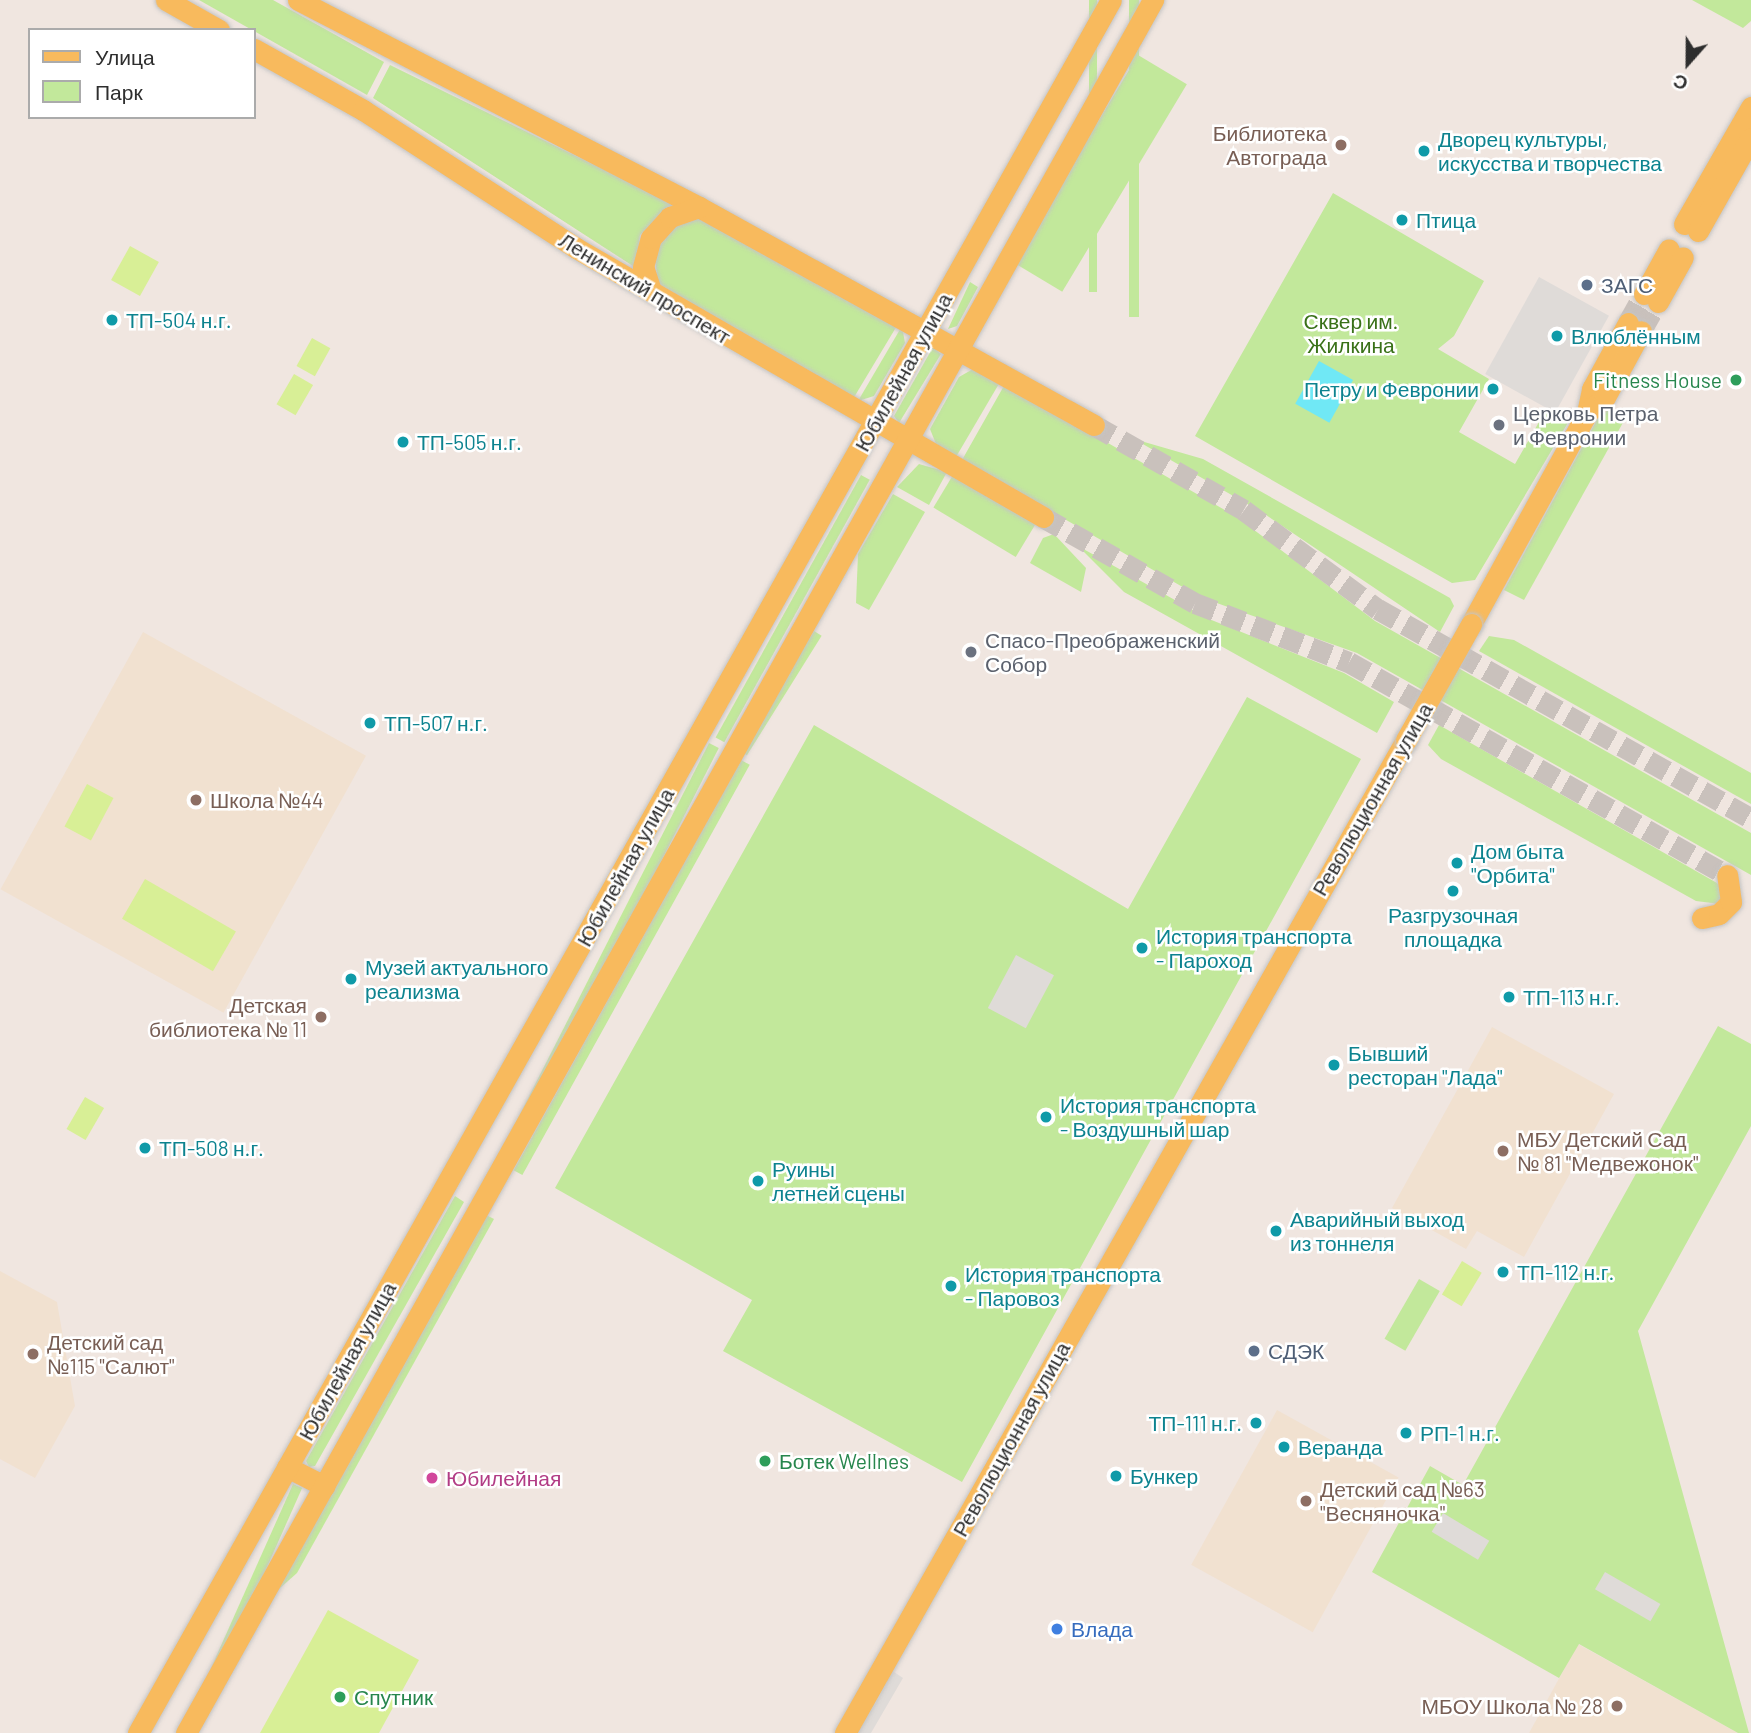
<!DOCTYPE html>
<meta charset="utf-8">
<style>
body{margin:0}
#map{position:relative;width:1751px;height:1733px;overflow:hidden;background:#f0e6e0;font-family:Barlow,sans-serif}
div>[style]{position:absolute}
[style*='--x']{left:calc(var(--x)*1px);top:calc(var(--y)*1px);width:calc(var(--w)*1px);rotate:calc(var(--a)*1deg)}
.education>*{inset:0;background:#f1e1d0;transform-origin:0 0}
.green>*{inset:0;background:#c2e89b;transform-origin:0 0}
.pitch>*{inset:0;background:#d8ef96;transform-origin:0 0}
.plaza>*{inset:0;background:#dfdbd8;transform-origin:0 0}
.water>*{inset:0;background:#70e8f5;transform-origin:0 0}
.major-tunnel>*{height:21px;margin-top:-10.5px;transform-origin:0;background:repeating-linear-gradient(90deg,#c9c1bc 0 21px,transparent 0 31px)}
.roads{filter:drop-shadow(0 0 2px #c4c4c4) drop-shadow(0 0 2px #c4c4c4)}
.major>*{height:21px;margin:-10.5px;padding:0 10.5px;transform-origin:10.5px;border-radius:10.5px;background:#f8ba5d}
.bridges{filter:drop-shadow(0 0 2px #c4c4c4) drop-shadow(0 0 2px #c4c4c4)}
.major-bridge>*{height:21px;margin:-10.5px;padding:0 10.5px;transform-origin:10.5px;border-radius:10.5px;background:#f8ba5d}
.dots>*{width:19px;height:19px;translate:-50% -50%;box-sizing:border-box;border:4px solid #fff;border-radius:50%}
span{translate:-50% -50%;white-space:nowrap;text-align:center;line-height:1.15;-webkit-text-stroke:5px #fff;paint-order:stroke}
.education-label{font-size:21px;color:#785e54}
.right{translate:-100% -50%;text-align:right}
.left{translate:0 -50%;text-align:left}
.culture-label{font-size:21px;color:#0d838f}
.service-label{font-size:21px;color:#4e5e75}
.street-label{font-size:21px;color:#2e2e2e}
.park-label{font-size:21px;color:#397118}
.leisure-label{font-size:21px;color:#27864d}
.worship-label{font-size:21px;color:#5b616d}
.hotel-label{font-size:21px;color:#b23c85}
.shop-label{font-size:21px;color:#366cbe}
.legend{position:absolute;left:28px;top:28px;width:228px;height:91px;box-sizing:border-box;background:#fff;border:2px solid #ababab;margin:0;padding:9px 12px;list-style:none;font-size:21px;color:#2e2e2e}
.legend li{display:flex;align-items:center;gap:14px;height:35px}
.legend b{width:35px;border:2px solid #ababab}
.north{position:absolute;left:1653px;top:28px;width:70px;height:70px;-webkit-text-stroke:5px #fff;paint-order:stroke;rotate:201deg;font-size:19px;font-weight:700;line-height:28px;text-align:center;color:#2e2e2e}
.north::after{content:'';display:block;margin:auto;width:24px;height:32px;background:#2e2e2e;clip-path:polygon(50% 0,100% 100%,50% 72%,0 100%)}
</style>
<div id="map">
<div class="education">
<i style="left:143px;top:632px;width:255px;height:294px;rotate:29deg"></i>
<i style="clip-path:polygon(1492px 1027px,1614px 1094px,1524px 1257px,1477px 1231px,1466px 1249px,1392px 1208px)"></i>
<i style="clip-path:polygon(0 1271px,57px 1302px,75px 1406px,35px 1478px,0 1459px)"></i>
<i style="left:1277px;top:1410px;width:139px;height:177px;rotate:29deg"></i>
<i style="clip-path:polygon(1578px 1644px,1738px 1733px,1529px 1733px)"></i>
</div>
<div class="green">
<i style="clip-path:polygon(199px 0,273px 0,384px 62px,367px 95px)"></i>
<i style="left:1089px;top:0;width:8px;height:292px"></i>
<i style="left:1129px;top:0;width:10px;height:317px"></i>
<i style="clip-path:polygon(1692px 0,1751px 0,1751px 21px,1743px 28px)"></i>
<i style="left:1138px;top:55px;width:57px;height:242px;rotate:31deg"></i>
<i style="clip-path:polygon(390px 65px,674px 204px,640px 235px,636px 268px,373px 98px)"></i>
<i style="clip-path:polygon(1333px 193px,1484px 281px,1454px 336px,1438px 349px,1489px 379px,1459px 432px,1515px 464px,1547px 408px,1569px 421px,1475px 580px,1452px 583px,1195px 436px)"></i>
<i style="clip-path:polygon(702px 215px,898px 324px,853px 399px,657px 283px,655px 249px,673px 224px)"></i>
<i style="clip-path:polygon(970px 282px,978px 287px,957px 326px,948px 329px)"></i>
<i style="clip-path:polygon(902px 326px,905px 343px,874px 396px,858px 401px)"></i>
<i style="clip-path:polygon(933px 347px,941px 354px,899px 423px,894px 416px)"></i>
<i style="clip-path:polygon(973px 369px,1000px 382px,956px 457px,936px 444px,930px 429px,959px 377px)"></i>
<i style="clip-path:polygon(1005px 384px,1237px 517px,1375px 621px,1751px 833px,1751px 875px,1357px 653px,1200px 597px,962px 460px)"></i>
<i style="clip-path:polygon(1608px 410px,1617px 410px,1625px 419px,1524px 600px,1504px 590px,1599px 416px)"></i>
<i style="clip-path:polygon(1134px 439px,1203px 459px,1450px 598px,1454px 606px,1440px 632px,1263px 513px)"></i>
<i style="clip-path:polygon(919px 464px,947px 472px,929px 505px,897px 487px)"></i>
<i style="left:861px;top:475px;width:10px;height:300px;rotate:29deg"></i>
<i style="left:953px;top:475px;width:96px;height:38px;rotate:31deg"></i>
<i style="clip-path:polygon(893px 494px,925px 512px,869px 610px,856px 603px,858px 554px)"></i>
<i style="clip-path:polygon(1054px 534px,1086px 568px,1081px 592px,1030px 563px,1043px 538px)"></i>
<i style="clip-path:polygon(1078px 546px,1209px 619px,1344px 673px,1394px 702px,1377px 733px,1124px 592px)"></i>
<i style="left:814px;top:631px;width:9px;height:141px;rotate:32deg"></i>
<i style="clip-path:polygon(1489px 636px,1514px 640px,1751px 773px,1751px 804px,1479px 651px)"></i>
<i style="clip-path:polygon(1247px 697px,1361px 759px,962px 1482px,723px 1351px,752px 1300px,555px 1188px,814px 725px,1128px 909px)"></i>
<i style="clip-path:polygon(1439px 725px,1717px 883px,1724px 892px,1720px 904px,1696px 901px,1441px 759px,1428px 745px)"></i>
<i style="left:709px;top:743px;width:11px;height:512px;rotate:27deg"></i>
<i style="left:741px;top:760px;width:10px;height:469px;rotate:29deg"></i>
<i style="clip-path:polygon(1718px 1026px,1751px 1044px,1751px 1126px,1638px 1331px,1749px 1733px,1738px 1733px,1579px 1644px,1559px 1678px,1372px 1572px,1430px 1466px,1463px 1485px)"></i>
<i style="clip-path:polygon(455px 1196px,464px 1202px,315px 1466px,309px 1467px,306px 1461px)"></i>
<i style="clip-path:polygon(486px 1215px,494px 1219px,297px 1573px,271px 1596px)"></i>
<i style="left:1419px;top:1279px;width:24px;height:69px;rotate:30deg"></i>
<i style="left:293px;top:1484px;width:10px;height:286px;rotate:24deg"></i>
</div>
<div class="pitch">
<i style="left:130px;top:246px;width:33px;height:39px;rotate:29deg"></i>
<i style="left:312px;top:338px;width:21px;height:32px;rotate:29deg"></i>
<i style="left:294px;top:374px;width:22px;height:35px;rotate:30deg"></i>
<i style="left:87px;top:784px;width:30px;height:48px;rotate:28deg"></i>
<i style="left:145px;top:879px;width:105px;height:46px;rotate:30deg"></i>
<i style="left:85px;top:1097px;width:22px;height:37px;rotate:30deg"></i>
<i style="left:1462px;top:1261px;width:23px;height:39px;rotate:31deg"></i>
<i style="clip-path:polygon(328px 1610px,419px 1660px,379px 1733px,260px 1733px)"></i>
</div>
<div class="plaza">
<i style="left:1539px;top:277px;width:80px;height:111px;rotate:29deg"></i>
<i style="left:1016px;top:955px;width:43px;height:60px;rotate:28deg"></i>
<i style="left:1443px;top:1513px;width:54px;height:22px;rotate:31deg"></i>
<i style="left:1605px;top:1572px;width:64px;height:20px;rotate:30deg"></i>
<i style="clip-path:polygon(888px 1668px,903px 1678px,871px 1733px,857px 1733px,880px 1696px)"></i>
</div>
<div class="water">
<i style="left:1319px;top:361px;width:39px;height:49px;rotate:29deg"></i>
</div>
<div class="major-tunnel">
<i style="--x:1628;--y:323;--w:33;--a:-61"></i>
<i style="--x:1641;--y:331;--w:34;--a:-60"></i>
<i style="--x:1094;--y:425;--w:172;--a:29.5"></i>
<i style="--x:1244;--y:510;--w:167;--a:36.5"></i>
<i style="--x:1378;--y:609;--w:428;--a:29.3"></i>
<i style="--x:1043;--y:517;--w:175;--a:29.5"></i>
<i style="--x:1195;--y:603;--w:165;--a:21"></i>
<i style="--x:1349;--y:662;--w:434;--a:29.4"></i>
</div>
<div class="roads">
<div class="major">
<i style="--x:166;--y:0;--w:61;--a:29.5"></i>
<i style="--x:298;--y:0;--w:451;--a:27.3"></i>
<i style="--x:699;--y:207;--w:451;--a:28.9"></i>
<i style="--x:254;--y:49;--w:125;--a:29.2"></i>
<i style="--x:363;--y:110;--w:254;--a:32.9"></i>
<i style="--x:576;--y:248;--w:539;--a:29.94"></i>
<i style="--x:1684;--y:224;--w:135;--a:-60.2"></i>
<i style="--x:1698;--y:231;--w:106;--a:-60.5"></i>
<i style="--x:651;--y:291;--w:25;--a:-108"></i>
<i style="--x:643;--y:267;--w:30;--a:-75"></i>
<i style="--x:651;--y:238;--w:28;--a:-48"></i>
<i style="--x:670;--y:217;--w:31;--a:-19"></i>
<i style="--x:1644;--y:294;--w:51;--a:-60.9"></i>
<i style="--x:1658;--y:302;--w:51;--a:-60.9"></i>
<i style="--x:1587;--y:413;--w:25;--a:-78"></i>
<i style="--x:1592;--y:389;--w:75;--a:-61.4"></i>
<i style="--x:1471;--y:624;--w:241;--a:-61.2"></i>
<i style="--x:1587;--y:413;--w:24;--a:-42"></i>
<i style="--x:1605;--y:397;--w:75;--a:-61.4"></i>
<i style="--x:1702;--y:918;--w:17;--a:-13"></i>
<i style="--x:1719;--y:914;--w:17;--a:-45"></i>
<i style="--x:1731;--y:902;--w:27;--a:-98"></i>
<i style="--x:287;--y:1467;--w:42;--a:27.2"></i>
<i style="--x:138;--y:1733;--w:1987;--a:-60.69"></i>
<i style="--x:186;--y:1733;--w:1985;--a:-60.84"></i>
<i style="--x:845;--y:1733;--w:1141;--a:-60.54"></i>
</div>
</div>
<div class="bridges">
<div class="major-bridge">
<i style="--x:1406;--y:740;--w:133;--a:-60.7"></i>
</div>
</div>
<div class="dots">
<i style="left:1341px;top:145px;background:#8d6e63"></i>
<i style="left:1424px;top:151px;background:#0f9aa8"></i>
<i style="left:1402px;top:220px;background:#0f9aa8"></i>
<i style="left:1587px;top:285px;background:#5c6f8a"></i>
<i style="left:112px;top:320px;background:#0f9aa8"></i>
<i style="left:1557px;top:336px;background:#0f9aa8"></i>
<i style="left:1736px;top:380px;background:#2e9e5b"></i>
<i style="left:1493px;top:389px;background:#0f9aa8"></i>
<i style="left:1499px;top:425px;background:#6b7280"></i>
<i style="left:403px;top:442px;background:#0f9aa8"></i>
<i style="left:971px;top:652px;background:#6b7280"></i>
<i style="left:370px;top:723px;background:#0f9aa8"></i>
<i style="left:196px;top:800px;background:#8d6e63"></i>
<i style="left:1457px;top:863px;background:#0f9aa8"></i>
<i style="left:1453px;top:891px;background:#0f9aa8"></i>
<i style="left:1142px;top:948px;background:#0f9aa8"></i>
<i style="left:351px;top:979px;background:#0f9aa8"></i>
<i style="left:1509px;top:997px;background:#0f9aa8"></i>
<i style="left:321px;top:1017px;background:#8d6e63"></i>
<i style="left:1334px;top:1065px;background:#0f9aa8"></i>
<i style="left:1046px;top:1117px;background:#0f9aa8"></i>
<i style="left:145px;top:1148px;background:#0f9aa8"></i>
<i style="left:1503px;top:1151px;background:#8d6e63"></i>
<i style="left:758px;top:1181px;background:#0f9aa8"></i>
<i style="left:1276px;top:1231px;background:#0f9aa8"></i>
<i style="left:1503px;top:1272px;background:#0f9aa8"></i>
<i style="left:951px;top:1286px;background:#0f9aa8"></i>
<i style="left:1254px;top:1351px;background:#5c6f8a"></i>
<i style="left:33px;top:1354px;background:#8d6e63"></i>
<i style="left:1256px;top:1423px;background:#0f9aa8"></i>
<i style="left:1406px;top:1433px;background:#0f9aa8"></i>
<i style="left:1284px;top:1447px;background:#0f9aa8"></i>
<i style="left:765px;top:1461px;background:#2e9e5b"></i>
<i style="left:1116px;top:1476px;background:#0f9aa8"></i>
<i style="left:432px;top:1478px;background:#d1479c"></i>
<i style="left:1306px;top:1501px;background:#8d6e63"></i>
<i style="left:1057px;top:1629px;background:#3f7fe0"></i>
<i style="left:340px;top:1697px;background:#2e9e5b"></i>
<i style="left:1617px;top:1706px;background:#8d6e63"></i>
</div>
<div class="education-label">
<span class="right" style="left:1327px;top:145px">Библиотека<br>Автограда</span>
<span class="left" style="left:210px;top:800px">Школа №44</span>
<span class="right" style="left:307px;top:1017px">Детская<br>библиотека № 11</span>
<span class="left" style="left:1517px;top:1151px">МБУ Детский Сад<br>№ 81 "Медвежонок"</span>
<span class="left" style="left:47px;top:1354px">Детский сад<br>№115 "Салют"</span>
<span class="left" style="left:1320px;top:1501px">Детский сад №63<br>"Весняночка"</span>
<span class="right" style="left:1603px;top:1706px">МБОУ Школа № 28</span>
</div>
<div class="culture-label">
<span class="left" style="left:1438px;top:151px">Дворец культуры,<br>искусства и творчества</span>
<span class="left" style="left:1416px;top:220px">Птица</span>
<span class="left" style="left:126px;top:320px">ТП-504 н.г.</span>
<span class="left" style="left:1571px;top:336px">Влюблённым</span>
<span class="right" style="left:1479px;top:389px">Петру и Февронии</span>
<span class="left" style="left:417px;top:442px">ТП-505 н.г.</span>
<span class="left" style="left:384px;top:723px">ТП-507 н.г.</span>
<span class="left" style="left:1471px;top:863px">Дом быта<br>"Орбита"</span>
<span style="left:1453px;top:927px">Разгрузочная<br>площадка</span>
<span class="left" style="left:1156px;top:948px">История транспорта<br>- Пароход</span>
<span class="left" style="left:365px;top:979px">Музей актуального<br>реализма</span>
<span class="left" style="left:1523px;top:997px">ТП-113 н.г.</span>
<span class="left" style="left:1348px;top:1065px">Бывший<br>ресторан "Лада"</span>
<span class="left" style="left:1060px;top:1117px">История транспорта<br>- Воздушный шар</span>
<span class="left" style="left:159px;top:1148px">ТП-508 н.г.</span>
<span class="left" style="left:772px;top:1181px">Руины<br>летней сцены</span>
<span class="left" style="left:1290px;top:1231px">Аварийный выход<br>из тоннеля</span>
<span class="left" style="left:1517px;top:1272px">ТП-112 н.г.</span>
<span class="left" style="left:965px;top:1286px">История транспорта<br>- Паровоз</span>
<span class="right" style="left:1242px;top:1423px">ТП-111 н.г.</span>
<span class="left" style="left:1420px;top:1433px">РП-1 н.г.</span>
<span class="left" style="left:1298px;top:1447px">Веранда</span>
<span class="left" style="left:1130px;top:1476px">Бункер</span>
</div>
<div class="service-label">
<span class="left" style="left:1601px;top:285px">ЗАГС</span>
<span class="left" style="left:1268px;top:1351px">СДЭК</span>
</div>
<div class="street-label">
<span style="left:645px;top:288px;rotate:31deg">Ленинский проспект</span>
<span style="left:903px;top:372px;rotate:-61deg">Юбилейная улица</span>
<span style="left:1372px;top:799px;rotate:-60deg">Революционная улица</span>
<span style="left:625px;top:867px;rotate:-61deg">Юбилейная улица</span>
<span style="left:347px;top:1361px;rotate:-61deg">Юбилейная улица</span>
<span style="left:1011px;top:1439px;rotate:-61deg">Революционная улица</span>
</div>
<div class="park-label">
<span style="left:1351px;top:333px">Сквер им.<br>Жилкина</span>
</div>
<div class="leisure-label">
<span class="right" style="left:1722px;top:380px">Fitness House</span>
<span class="left" style="left:779px;top:1461px">Ботек Wellnes</span>
<span class="left" style="left:354px;top:1697px">Спутник</span>
</div>
<div class="worship-label">
<span class="left" style="left:1513px;top:425px">Церковь Петра<br>и Февронии</span>
<span class="left" style="left:985px;top:652px">Спасо-Преображенский<br>Собор</span>
</div>
<div class="hotel-label">
<span class="left" style="left:446px;top:1478px">Юбилейная</span>
</div>
<div class="shop-label">
<span class="left" style="left:1071px;top:1629px">Влада</span>
</div>
<ul class="legend">
<li><b style="height:9px;background:#f8ba5d"></b>Улица</li>
<li><b style="height:19px;background:#c2e89b"></b>Парк</li>
</ul>
<div class="north">С</div>
</div>
